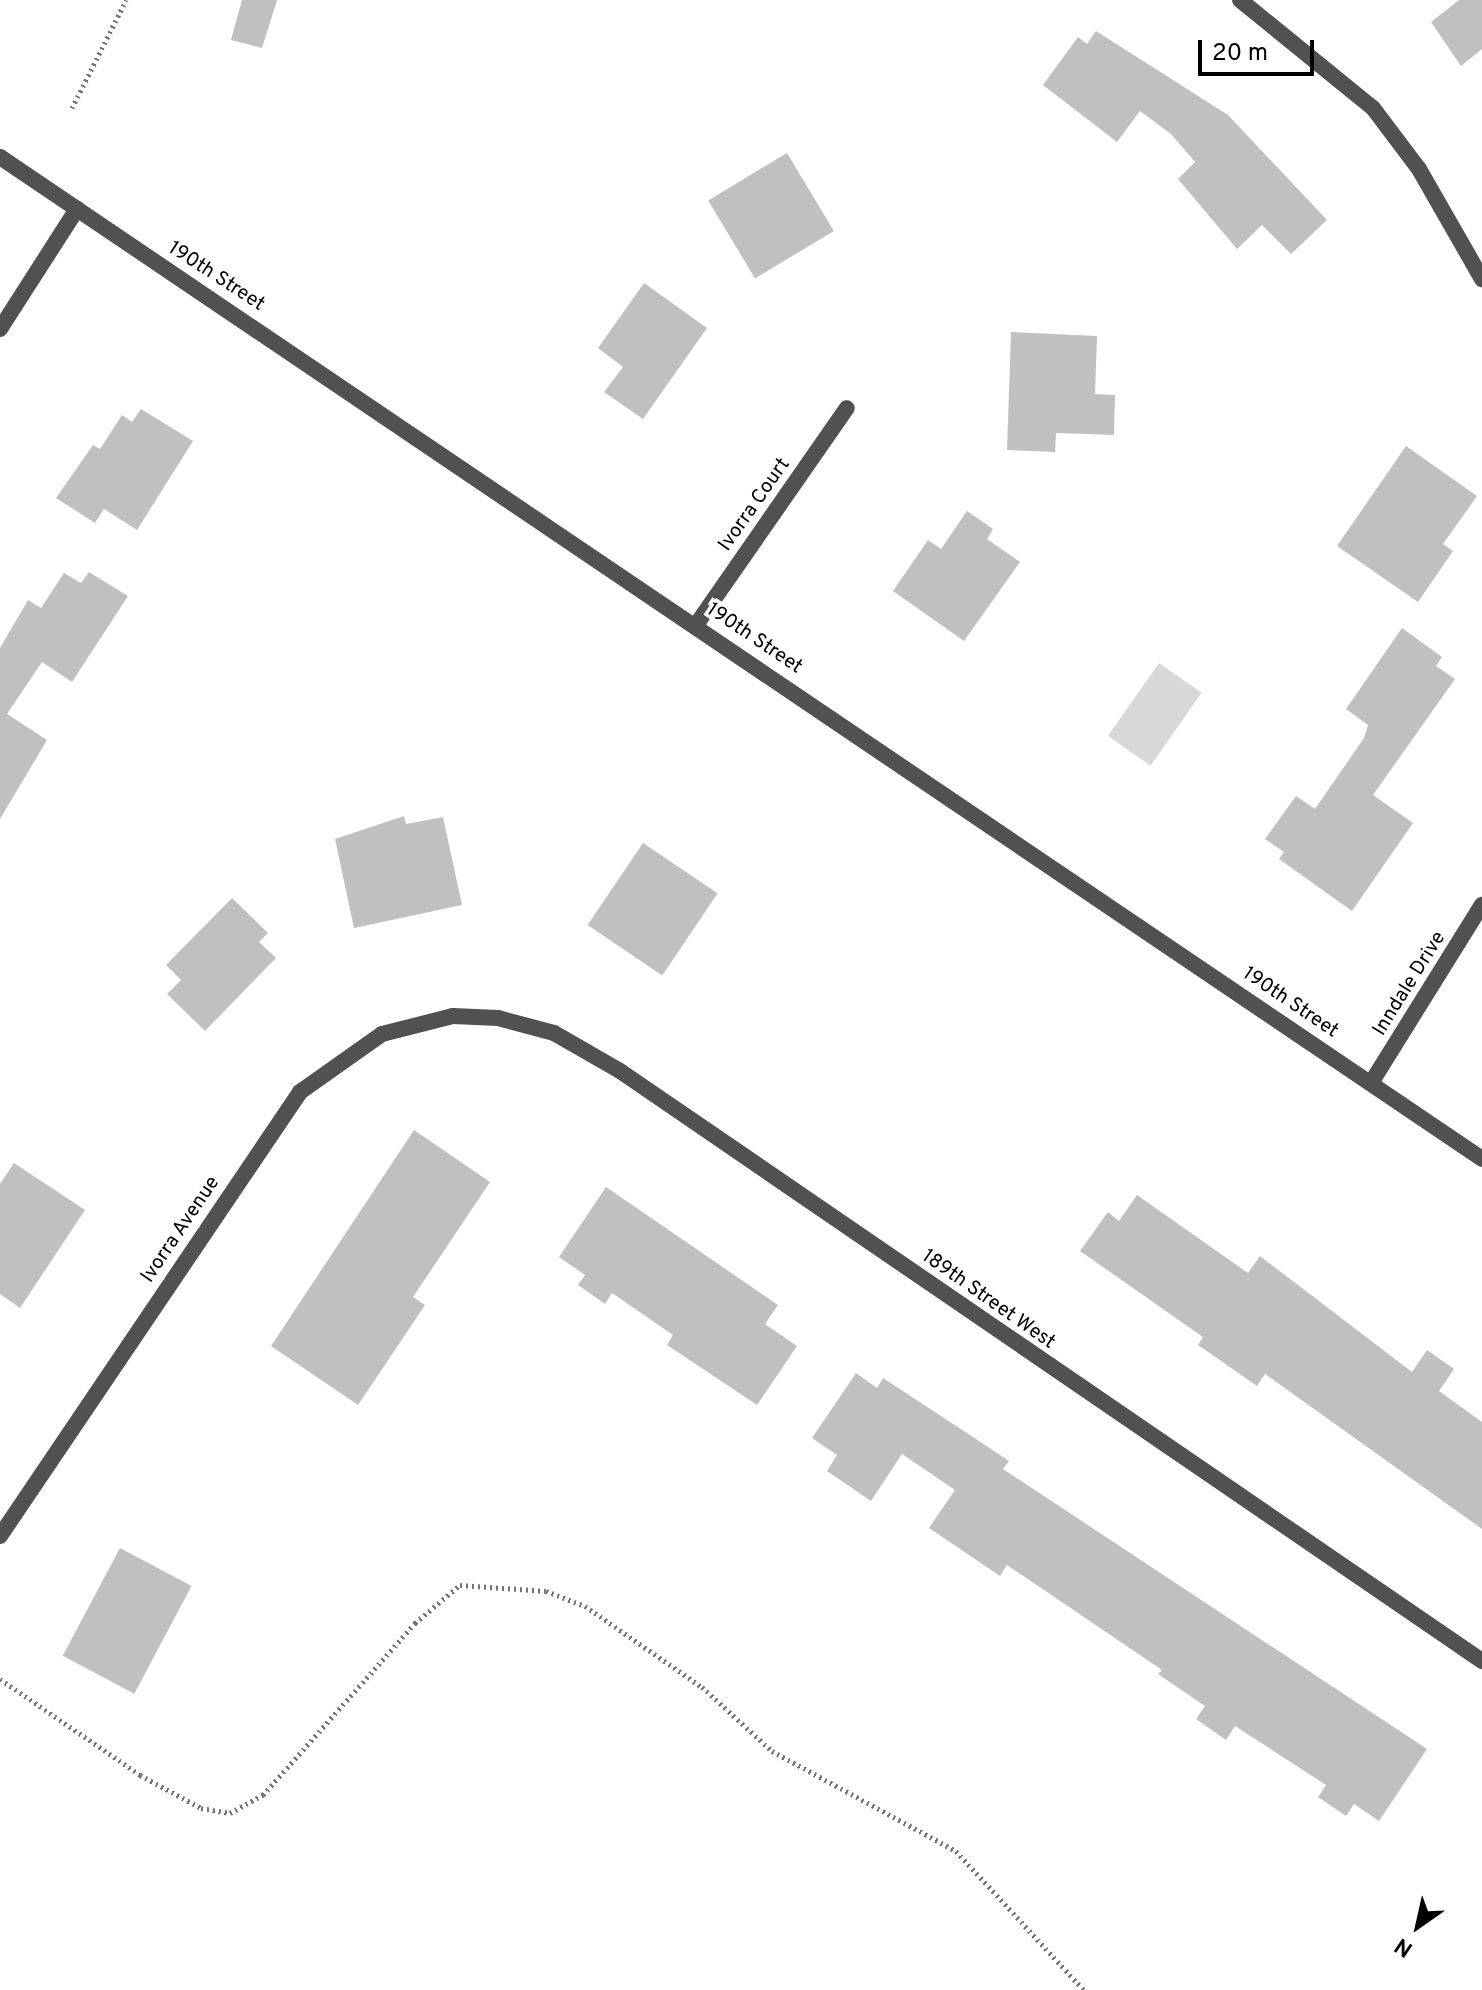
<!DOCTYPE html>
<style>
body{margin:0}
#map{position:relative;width:1482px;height:1990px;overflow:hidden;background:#fff;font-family:Overpass,sans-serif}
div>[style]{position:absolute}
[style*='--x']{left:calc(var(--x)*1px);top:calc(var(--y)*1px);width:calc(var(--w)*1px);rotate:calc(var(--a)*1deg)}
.green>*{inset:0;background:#d8d8d8;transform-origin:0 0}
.building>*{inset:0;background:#c0c0c0;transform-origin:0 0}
.path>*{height:5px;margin-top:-2.5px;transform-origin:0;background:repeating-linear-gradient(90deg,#737373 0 2px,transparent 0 6px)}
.minor>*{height:16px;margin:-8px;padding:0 8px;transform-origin:8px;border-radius:8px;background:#515151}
.tertiary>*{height:16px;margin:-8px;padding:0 8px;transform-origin:8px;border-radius:8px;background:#515151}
span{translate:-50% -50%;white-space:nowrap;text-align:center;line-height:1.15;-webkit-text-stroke:7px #fff;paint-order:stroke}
.street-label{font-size:20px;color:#000}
.north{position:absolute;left:1378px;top:1886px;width:80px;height:80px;-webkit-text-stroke:6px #fff;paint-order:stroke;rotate:214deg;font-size:22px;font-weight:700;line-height:32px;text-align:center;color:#000}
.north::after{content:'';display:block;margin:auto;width:28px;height:36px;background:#000;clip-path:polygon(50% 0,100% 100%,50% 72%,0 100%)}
.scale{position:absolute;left:1198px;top:40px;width:116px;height:36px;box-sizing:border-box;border:4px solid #000;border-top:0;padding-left:10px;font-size:24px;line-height:28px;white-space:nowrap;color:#000;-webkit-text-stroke:6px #fff;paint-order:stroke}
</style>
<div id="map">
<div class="green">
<i style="left:1159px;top:663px;width:52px;height:89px;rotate:35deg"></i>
</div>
<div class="building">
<i style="clip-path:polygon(242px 0,277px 0,262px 48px,231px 40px)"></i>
<i style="clip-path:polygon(1459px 0,1482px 0,1482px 49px,1461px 66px,1431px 22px)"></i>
<i style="clip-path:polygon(1096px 31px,1228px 115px,1327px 220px,1291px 254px,1262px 225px,1237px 249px,1178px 179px,1195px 162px,1171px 134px,1140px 111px,1117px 142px,1043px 85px,1078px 37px,1087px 44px)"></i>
<i style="left:787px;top:153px;width:91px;height:92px;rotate:59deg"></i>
<i style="clip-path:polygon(644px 283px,707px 328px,643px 419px,604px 392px,623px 367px,598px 348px)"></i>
<i style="clip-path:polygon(1011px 332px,1097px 336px,1095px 394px,1115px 395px,1114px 435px,1056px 433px,1055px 452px,1007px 450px)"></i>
<i style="clip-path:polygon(141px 409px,193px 441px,137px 530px,104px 509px,95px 523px,56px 498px,93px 445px,100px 449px,122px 415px,132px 422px)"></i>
<i style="clip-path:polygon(1406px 446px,1477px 496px,1443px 544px,1453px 551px,1418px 602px,1337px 546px)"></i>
<i style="clip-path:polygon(967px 511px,993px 529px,987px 539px,1020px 562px,964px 641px,893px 591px,928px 540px,941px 549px)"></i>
<i style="clip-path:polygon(89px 572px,128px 596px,72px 682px,42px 662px,7px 714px,47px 740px,0 819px,0 648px,28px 600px,41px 608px,64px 573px,81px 583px)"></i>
<i style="clip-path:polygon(1402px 628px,1442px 657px,1436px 666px,1455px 679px,1373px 795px,1413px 823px,1352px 911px,1279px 859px,1284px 852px,1265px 839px,1296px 796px,1315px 809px,1364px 738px,1368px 725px,1346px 709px)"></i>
<i style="clip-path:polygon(404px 816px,406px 824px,443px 817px,462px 905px,354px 928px,335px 839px)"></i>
<i style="left:643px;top:843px;width:90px;height:99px;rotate:34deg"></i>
<i style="clip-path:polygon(232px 898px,268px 933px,259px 942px,276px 958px,205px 1031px,167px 994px,181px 980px,166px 965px)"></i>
<i style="clip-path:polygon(414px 1130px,490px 1182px,413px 1297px,425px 1305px,358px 1405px,271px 1346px)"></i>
<i style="clip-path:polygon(14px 1163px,85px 1210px,20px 1308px,0 1294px,0 1184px)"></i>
<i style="clip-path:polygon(606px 1187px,778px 1305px,765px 1324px,797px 1346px,757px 1405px,667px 1345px,673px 1335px,612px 1293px,605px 1304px,578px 1285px,585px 1275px,559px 1257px)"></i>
<i style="clip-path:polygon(1137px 1195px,1248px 1273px,1260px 1256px,1412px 1372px,1427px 1350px,1454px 1369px,1439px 1391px,1482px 1422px,1482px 1529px,1265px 1374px,1257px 1386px,1198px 1345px,1203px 1337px,1080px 1251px,1108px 1212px,1119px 1221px)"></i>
<i style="clip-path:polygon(856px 1373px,877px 1388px,883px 1378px,973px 1437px,1009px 1461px,1003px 1469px,1427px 1749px,1379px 1821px,1354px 1804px,1346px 1816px,1318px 1797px,1326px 1785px,1235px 1726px,1226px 1740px,1196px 1719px,1205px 1706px,1158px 1674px,1162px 1670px,1007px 1565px,1000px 1576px,929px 1528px,955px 1490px,902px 1454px,871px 1501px,827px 1471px,837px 1455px,812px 1438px)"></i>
<i style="left:120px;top:1548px;width:81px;height:122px;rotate:28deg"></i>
</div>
<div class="path">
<i style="--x:72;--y:108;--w:121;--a:-63.4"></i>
<i style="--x:0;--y:1679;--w:170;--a:34.4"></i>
<i style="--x:140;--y:1775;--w:69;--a:28.4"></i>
<i style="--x:201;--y:1808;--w:29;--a:10"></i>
<i style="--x:230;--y:1813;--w:38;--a:-29"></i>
<i style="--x:263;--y:1795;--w:230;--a:-48.5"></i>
<i style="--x:415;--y:1623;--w:59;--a:-40.2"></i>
<i style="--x:460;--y:1585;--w:86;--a:4"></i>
<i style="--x:546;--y:1591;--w:42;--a:21"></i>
<i style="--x:585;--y:1606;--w:142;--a:34.7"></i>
<i style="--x:702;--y:1687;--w:95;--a:42.4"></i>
<i style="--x:772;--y:1751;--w:209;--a:28.5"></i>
<i style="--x:956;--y:1851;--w:189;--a:47.4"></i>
</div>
<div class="minor">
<i style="--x:1240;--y:0;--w:171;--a:39.1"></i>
<i style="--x:1373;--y:108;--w:76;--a:53"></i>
<i style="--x:1419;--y:169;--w:127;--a:60.2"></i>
<i style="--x:0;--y:329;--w:143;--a:-57.3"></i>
<i style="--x:696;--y:625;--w:264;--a:-55.2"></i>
<i style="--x:1371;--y:1083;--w:210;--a:-58.1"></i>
<i style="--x:0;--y:1536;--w:536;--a:-55.95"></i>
<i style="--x:300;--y:1092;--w:100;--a:-35.3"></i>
<i style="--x:382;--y:1034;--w:73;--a:-14.2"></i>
<i style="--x:453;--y:1016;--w:45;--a:2.5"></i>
<i style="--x:498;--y:1018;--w:58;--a:15"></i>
<i style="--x:554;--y:1033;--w:76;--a:29.9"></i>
<i style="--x:620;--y:1071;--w:1045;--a:34.39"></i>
</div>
<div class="tertiary">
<i style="--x:0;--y:157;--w:1789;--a:34.06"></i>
</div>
<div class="street-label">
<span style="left:216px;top:277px;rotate:33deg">190th Street</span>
<span style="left:755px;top:505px;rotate:-55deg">Ivorra Court</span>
<span style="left:754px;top:639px;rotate:34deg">190th Street</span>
<span style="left:1410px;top:984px;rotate:-58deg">Inndale Drive</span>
<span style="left:1290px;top:1003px;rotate:34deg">190th Street</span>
<span style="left:181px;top:1230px;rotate:-56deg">Ivorra Avenue</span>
<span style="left:988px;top:1300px;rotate:35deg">189th Street West</span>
</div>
<div class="north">N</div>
<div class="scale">20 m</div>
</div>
